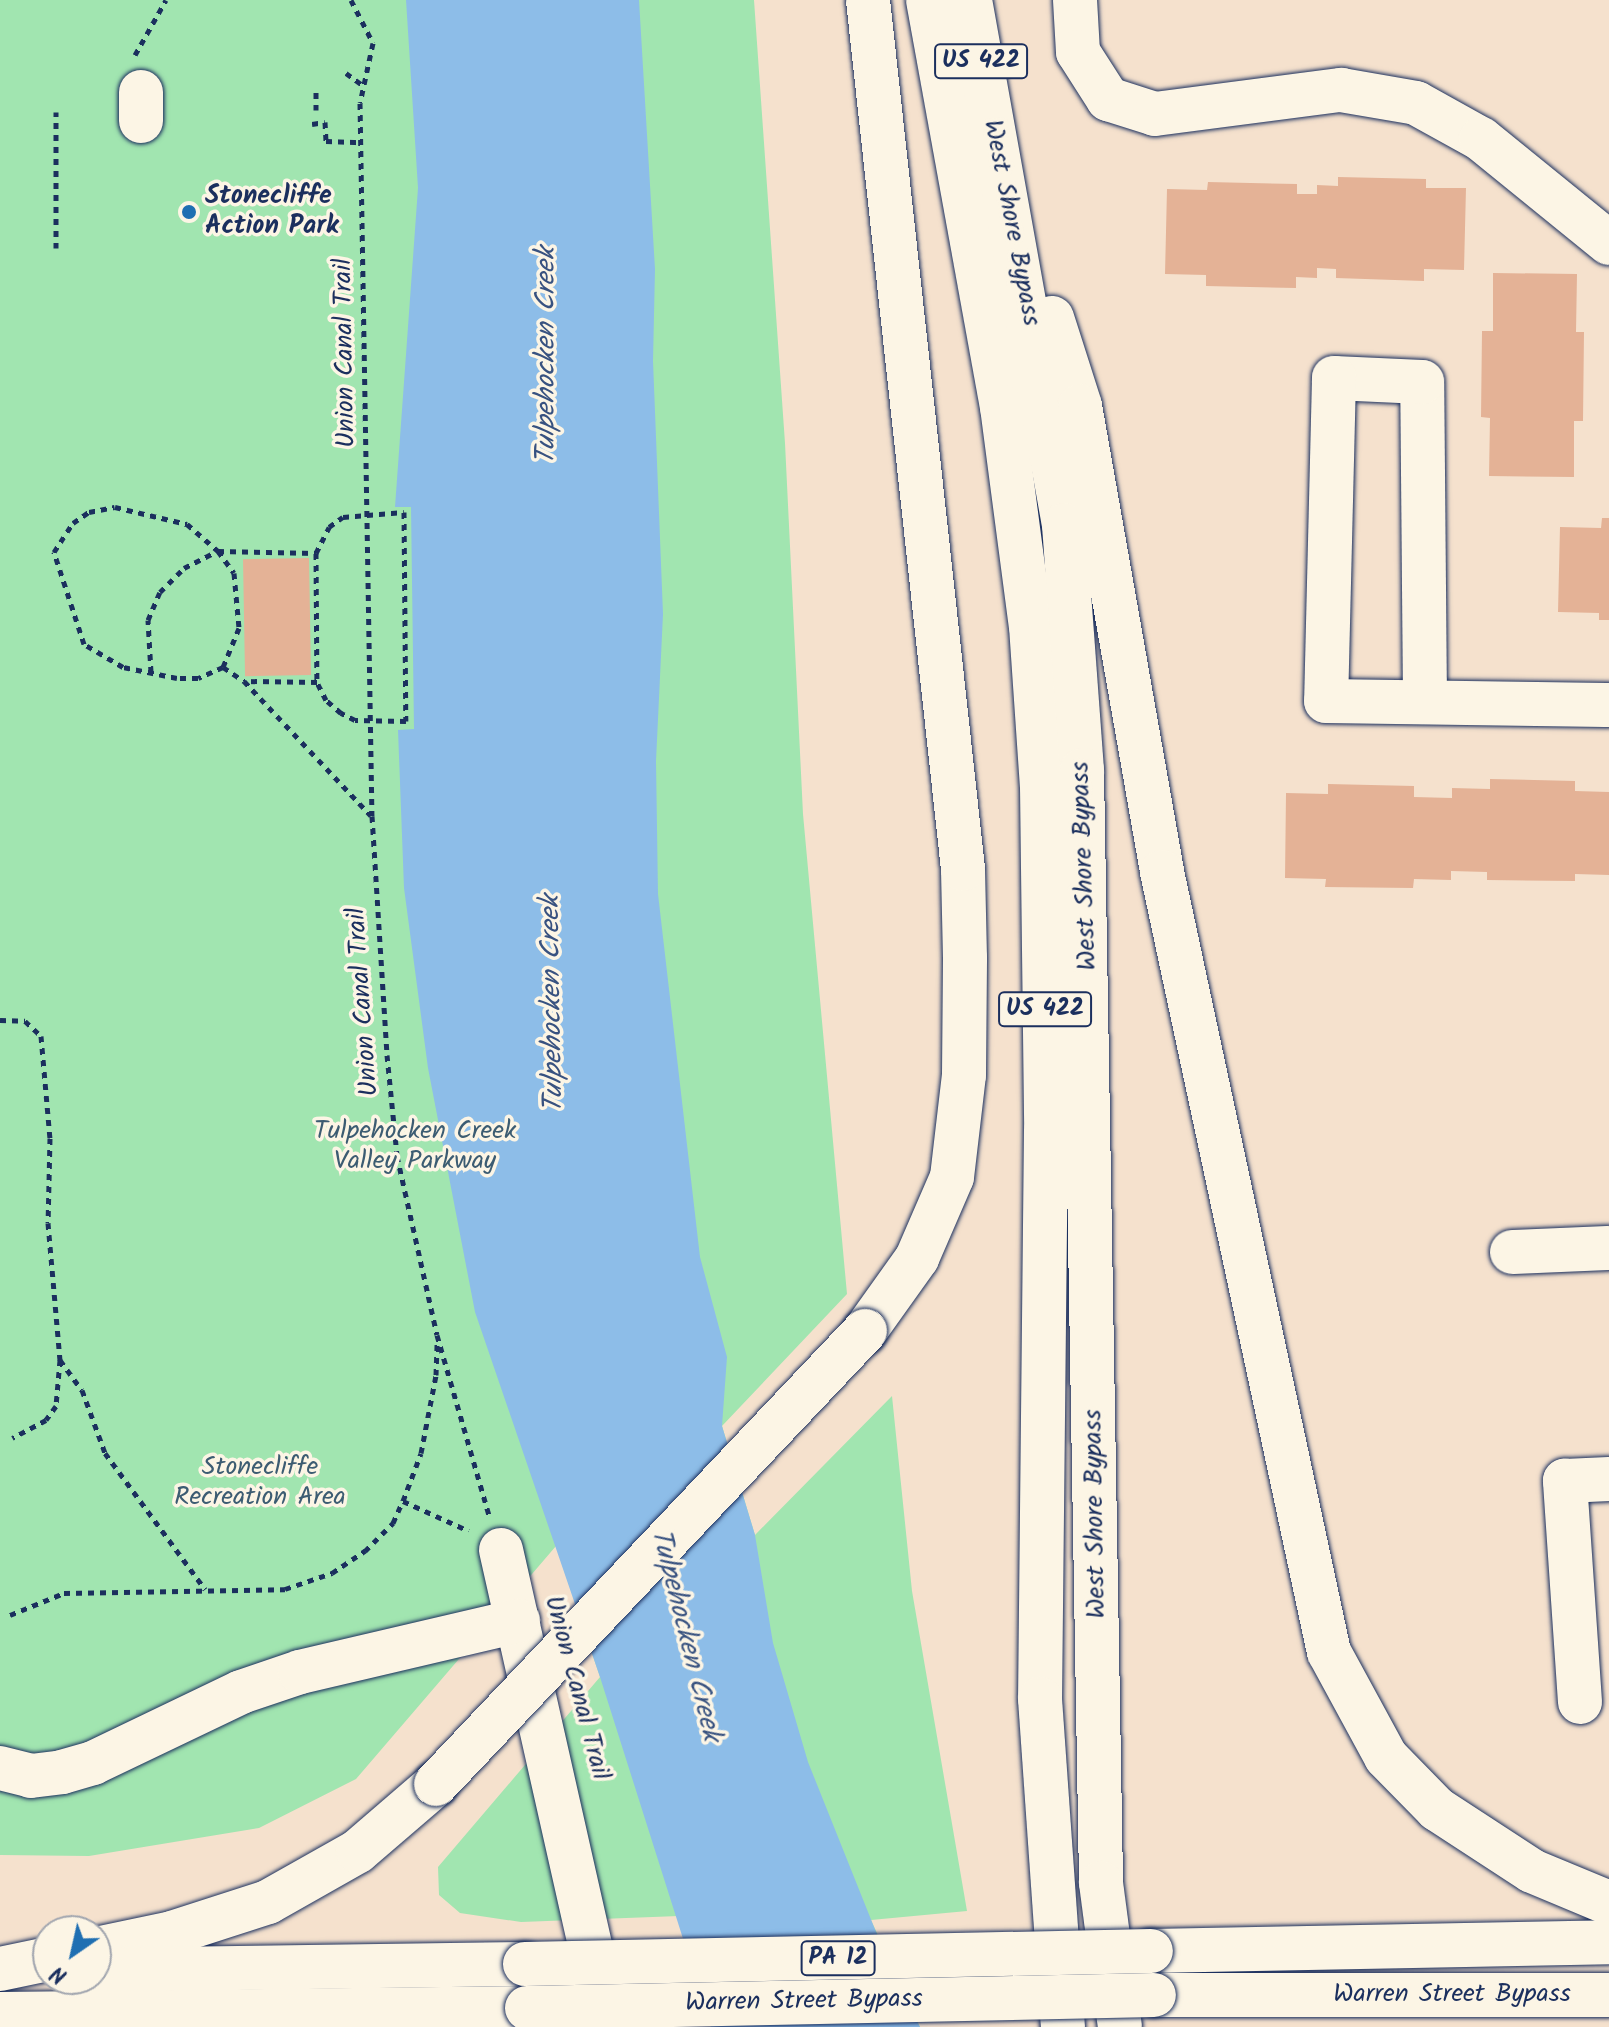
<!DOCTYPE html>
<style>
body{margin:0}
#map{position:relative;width:1609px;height:2027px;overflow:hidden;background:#f5e1cd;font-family:Kalam,sans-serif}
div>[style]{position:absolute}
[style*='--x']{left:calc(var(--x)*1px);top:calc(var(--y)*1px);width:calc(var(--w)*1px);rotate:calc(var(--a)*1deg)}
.green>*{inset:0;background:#a1e5b0}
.water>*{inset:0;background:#8dbde8}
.building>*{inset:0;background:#e4b296;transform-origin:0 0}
.path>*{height:5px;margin-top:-2.5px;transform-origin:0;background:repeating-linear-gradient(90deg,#1b2f5e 0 6px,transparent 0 12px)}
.roads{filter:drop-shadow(0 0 2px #1b2f5e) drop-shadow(0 0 2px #1b2f5e)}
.minor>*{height:44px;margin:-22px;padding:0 22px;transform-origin:22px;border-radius:22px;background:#fcf5e5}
.highway>*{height:44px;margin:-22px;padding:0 22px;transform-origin:22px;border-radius:22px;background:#fcf5e5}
.bridges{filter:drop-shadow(0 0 2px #1b2f5e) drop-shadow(0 0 2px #1b2f5e)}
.highway-bridge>*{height:44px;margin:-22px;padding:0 22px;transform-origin:22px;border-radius:22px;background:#fcf5e5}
.dots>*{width:22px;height:22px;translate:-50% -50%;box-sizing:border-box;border:4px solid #fcf5e5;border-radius:50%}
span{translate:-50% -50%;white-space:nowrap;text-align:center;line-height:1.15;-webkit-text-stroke:7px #fcf5e5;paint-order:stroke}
.shield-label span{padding:2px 6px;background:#fcf5e5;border:2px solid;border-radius:6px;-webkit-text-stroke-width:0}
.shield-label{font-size:24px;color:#1b2f5e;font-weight:700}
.poi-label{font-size:26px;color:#1b2f5e;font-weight:700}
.left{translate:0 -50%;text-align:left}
.street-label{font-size:26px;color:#1b2f5e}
.park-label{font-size:26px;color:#3c5c72}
.water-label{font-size:28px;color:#385280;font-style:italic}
.north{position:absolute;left:32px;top:1915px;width:80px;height:80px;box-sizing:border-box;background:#fcf5e5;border:2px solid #a2a6af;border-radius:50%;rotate:214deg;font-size:22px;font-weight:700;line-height:32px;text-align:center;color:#1b2f5e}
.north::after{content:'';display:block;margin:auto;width:28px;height:36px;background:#1f6fb2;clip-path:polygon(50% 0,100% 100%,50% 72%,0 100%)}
</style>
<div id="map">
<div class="green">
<i style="clip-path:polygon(0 0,754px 0,785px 443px,803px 814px,847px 1294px,722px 1426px,755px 1535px,892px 1396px,912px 1591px,967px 1911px,871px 1920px,920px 2027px,711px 2027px,679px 1916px,521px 1922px,460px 1913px,439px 1895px,438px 1867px,600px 1677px,556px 1546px,356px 1779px,259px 1828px,89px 1856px,0 1855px)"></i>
</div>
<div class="water">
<i style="clip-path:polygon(406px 0,639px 0,655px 269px,653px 361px,663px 614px,656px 761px,658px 894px,700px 1257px,727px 1357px,722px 1426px,755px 1535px,773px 1643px,808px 1762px,898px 1987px,920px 2027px,711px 2027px,600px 1677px,475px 1312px,428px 1068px,404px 888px,398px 730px,414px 729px,411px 507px,395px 507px,418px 188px)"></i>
</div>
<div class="building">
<i style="clip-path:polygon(1338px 177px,1426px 179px,1426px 188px,1466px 188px,1464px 270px,1424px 269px,1424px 281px,1336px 278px,1336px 269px,1317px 268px,1317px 278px,1296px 277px,1296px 288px,1206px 286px,1206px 275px,1165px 274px,1167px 189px,1207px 190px,1208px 182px,1297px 184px,1297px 194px,1317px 194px,1317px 185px,1338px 186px)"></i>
<i style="clip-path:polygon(1493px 273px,1577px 274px,1576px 332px,1584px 332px,1583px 421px,1574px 421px,1574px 477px,1489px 476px,1490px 418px,1481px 417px,1482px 331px,1493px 331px)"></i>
<i style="clip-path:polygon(1602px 518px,1609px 518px,1609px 620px,1599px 620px,1599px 613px,1558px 612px,1560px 527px,1601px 528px)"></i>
<i style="left:309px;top:558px;width:117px;height:66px;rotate:89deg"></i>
<i style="clip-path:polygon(1490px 779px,1575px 781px,1575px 791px,1609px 792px,1609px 875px,1575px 874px,1575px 881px,1487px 880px,1487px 872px,1451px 871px,1451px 880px,1414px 879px,1413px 888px,1325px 887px,1326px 879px,1285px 878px,1286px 793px,1328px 794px,1328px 784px,1414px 786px,1414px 797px,1452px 798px,1452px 788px,1490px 789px)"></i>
</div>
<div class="path">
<i style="--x:351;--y:0;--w:48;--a:62.9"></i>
<i style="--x:373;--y:43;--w:61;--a:102.2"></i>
<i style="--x:360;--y:103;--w:713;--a:89.04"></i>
<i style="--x:372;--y:816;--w:239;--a:86.4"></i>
<i style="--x:387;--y:1055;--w:101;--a:84.3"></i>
<i style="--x:397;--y:1156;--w:183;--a:77.4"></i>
<i style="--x:437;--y:1335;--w:187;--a:73.9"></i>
<i style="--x:135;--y:55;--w:63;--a:-60.6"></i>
<i style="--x:346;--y:73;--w:19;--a:36"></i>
<i style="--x:316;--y:110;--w:22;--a:-90"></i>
<i style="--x:312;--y:124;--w:13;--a:-9"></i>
<i style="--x:325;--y:122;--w:19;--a:87"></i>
<i style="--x:326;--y:141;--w:35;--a:2"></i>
<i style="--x:56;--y:248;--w:136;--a:-90"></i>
<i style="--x:115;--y:507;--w:74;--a:13.3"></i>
<i style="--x:187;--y:524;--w:41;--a:41.1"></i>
<i style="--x:218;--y:551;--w:27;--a:54"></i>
<i style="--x:234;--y:573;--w:55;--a:84.8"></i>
<i style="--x:239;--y:628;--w:42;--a:112.3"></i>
<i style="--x:223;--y:667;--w:27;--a:156"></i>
<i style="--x:198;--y:678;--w:21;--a:180"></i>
<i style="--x:177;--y:678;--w:55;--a:-168.5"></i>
<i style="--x:123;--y:667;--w:45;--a:-149.5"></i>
<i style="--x:84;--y:644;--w:97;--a:-108.1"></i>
<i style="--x:54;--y:552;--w:35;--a:-57"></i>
<i style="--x:73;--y:523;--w:19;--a:-35"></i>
<i style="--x:89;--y:512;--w:26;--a:-11"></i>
<i style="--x:316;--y:553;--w:29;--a:-63"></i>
<i style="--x:329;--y:527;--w:17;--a:-36"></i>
<i style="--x:343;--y:517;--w:61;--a:-4.7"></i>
<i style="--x:404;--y:512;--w:209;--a:89.5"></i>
<i style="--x:406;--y:721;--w:51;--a:-178.9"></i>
<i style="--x:355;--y:720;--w:16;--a:-153"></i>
<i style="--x:341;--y:713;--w:20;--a:-139"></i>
<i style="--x:326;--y:700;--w:20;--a:-117"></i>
<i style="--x:223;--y:667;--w:25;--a:34"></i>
<i style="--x:244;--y:681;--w:185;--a:46.7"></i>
<i style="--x:151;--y:672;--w:52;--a:-93.3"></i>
<i style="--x:148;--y:620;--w:30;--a:-67"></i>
<i style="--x:160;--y:592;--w:34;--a:-45"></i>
<i style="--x:184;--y:568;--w:38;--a:-27"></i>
<i style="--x:218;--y:551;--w:98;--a:1.2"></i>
<i style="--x:316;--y:553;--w:129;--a:89.6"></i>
<i style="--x:317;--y:682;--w:73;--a:-179.2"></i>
<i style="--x:0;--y:1020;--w:25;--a:2"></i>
<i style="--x:25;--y:1021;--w:22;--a:43"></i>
<i style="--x:41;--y:1036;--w:102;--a:85"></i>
<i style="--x:50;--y:1138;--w:85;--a:91.3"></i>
<i style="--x:48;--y:1223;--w:138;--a:85"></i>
<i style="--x:60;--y:1360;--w:46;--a:95"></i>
<i style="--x:56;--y:1406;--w:17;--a:126"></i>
<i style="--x:46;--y:1420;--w:38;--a:152"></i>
<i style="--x:60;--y:1360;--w:37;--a:54"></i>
<i style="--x:82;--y:1390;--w:67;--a:69.9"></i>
<i style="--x:105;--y:1453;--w:169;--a:53.7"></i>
<i style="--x:403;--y:1501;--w:72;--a:24.4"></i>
<i style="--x:10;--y:1615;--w:58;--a:-22.2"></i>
<i style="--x:64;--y:1593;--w:221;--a:-1"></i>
<i style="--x:285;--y:1589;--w:50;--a:-18.8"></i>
<i style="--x:332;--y:1573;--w:40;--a:-34"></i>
<i style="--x:365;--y:1551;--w:40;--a:-45"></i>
<i style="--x:393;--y:1523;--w:24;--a:-66"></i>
<i style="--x:403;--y:1501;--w:51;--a:-69.4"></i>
<i style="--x:421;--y:1453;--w:79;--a:-79.1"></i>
<i style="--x:436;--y:1375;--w:31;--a:-88"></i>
</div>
<div class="roads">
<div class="minor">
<i style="--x:1075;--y:0;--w:52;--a:86.7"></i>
<i style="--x:1078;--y:52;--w:56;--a:57.4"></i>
<i style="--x:1108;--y:99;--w:49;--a:17.7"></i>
<i style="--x:1155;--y:114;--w:188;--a:-7.4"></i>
<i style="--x:1341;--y:90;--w:76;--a:9.8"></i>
<i style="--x:1416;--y:103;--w:74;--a:29"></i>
<i style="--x:1481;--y:139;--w:165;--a:39.1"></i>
<i style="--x:141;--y:121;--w:29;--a:-90"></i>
<i style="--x:1425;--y:702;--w:320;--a:-90.5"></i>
<i style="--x:1422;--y:382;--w:88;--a:-177.4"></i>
<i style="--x:1334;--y:378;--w:323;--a:91.4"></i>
<i style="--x:1326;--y:701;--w:280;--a:0.8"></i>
<i style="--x:1606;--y:705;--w:3;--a:0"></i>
<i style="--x:1512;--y:1252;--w:97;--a:-2.4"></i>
<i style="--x:501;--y:1550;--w:433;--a:77.3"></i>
<i style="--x:596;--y:1972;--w:29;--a:92"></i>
<i style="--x:1580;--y:1702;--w:222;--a:-93.9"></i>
<i style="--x:1565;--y:1481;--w:44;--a:-2.6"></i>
<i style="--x:0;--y:1768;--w:32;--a:14"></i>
<i style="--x:31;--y:1776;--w:31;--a:-7"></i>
<i style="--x:62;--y:1772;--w:32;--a:-16"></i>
<i style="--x:93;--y:1763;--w:164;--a:-25.6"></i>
<i style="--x:241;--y:1692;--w:62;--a:-18.7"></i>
<i style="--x:300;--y:1672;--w:224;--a:-13.2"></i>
</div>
<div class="highway">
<i style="--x:928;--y:0;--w:414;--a:79.7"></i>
<i style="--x:1002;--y:407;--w:221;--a:82.5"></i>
<i style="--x:1031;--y:626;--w:160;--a:86.1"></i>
<i style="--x:1042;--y:786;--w:344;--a:89.3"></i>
<i style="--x:1046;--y:1130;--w:569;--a:90.6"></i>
<i style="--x:1040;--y:1699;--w:329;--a:86"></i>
<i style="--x:970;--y:0;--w:533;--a:79.85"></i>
<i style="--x:1064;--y:525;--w:246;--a:85.8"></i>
<i style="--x:1082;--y:770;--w:1113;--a:89.02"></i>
<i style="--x:1101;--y:1883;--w:145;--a:82.5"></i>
<i style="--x:1052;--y:318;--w:92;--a:72.3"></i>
<i style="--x:1080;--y:406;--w:473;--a:80"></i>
<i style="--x:1162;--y:872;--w:798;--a:77.92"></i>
<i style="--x:1329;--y:1652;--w:119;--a:61.5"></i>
<i style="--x:1386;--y:1757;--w:73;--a:45.6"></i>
<i style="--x:1437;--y:1809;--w:113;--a:33.1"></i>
<i style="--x:1532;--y:1871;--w:83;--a:22.6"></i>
<i style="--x:865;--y:1331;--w:90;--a:-54.5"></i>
<i style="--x:917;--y:1258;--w:88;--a:-66.6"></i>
<i style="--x:952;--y:1177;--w:103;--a:-83.3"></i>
<i style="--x:964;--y:1075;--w:117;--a:-89.5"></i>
<i style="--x:965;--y:958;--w:89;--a:-91.3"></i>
<i style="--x:963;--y:869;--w:874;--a:-96.24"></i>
<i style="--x:96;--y:1949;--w:78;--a:-11.9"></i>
<i style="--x:172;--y:1933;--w:101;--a:-17.9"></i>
<i style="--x:268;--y:1902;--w:103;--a:-29.5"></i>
<i style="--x:358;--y:1851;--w:103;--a:-40.7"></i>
<i style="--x:1151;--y:1951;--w:458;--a:-1.1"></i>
<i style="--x:0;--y:1969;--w:49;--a:-11.8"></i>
<i style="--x:96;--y:1970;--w:429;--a:-0.8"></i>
<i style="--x:1154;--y:1995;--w:455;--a:0"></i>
<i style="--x:0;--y:2014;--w:527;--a:-0.65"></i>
</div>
</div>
<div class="bridges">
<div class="highway-bridge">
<i style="--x:436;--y:1784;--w:624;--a:-46.56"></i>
<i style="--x:525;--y:1964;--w:626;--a:-1.19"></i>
<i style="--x:527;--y:2008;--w:627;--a:-1.19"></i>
</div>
</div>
<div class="dots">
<i style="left:189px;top:212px;background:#1f6fb2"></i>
</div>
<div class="shield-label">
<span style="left:981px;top:61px">US 422</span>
<span style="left:1045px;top:1009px">US 422</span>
<span style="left:838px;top:1958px">PA 12</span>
</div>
<div class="poi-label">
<span class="left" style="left:205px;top:212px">Stonecliffe<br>Action Park</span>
</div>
<div class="street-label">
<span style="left:1011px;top:223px;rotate:79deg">West Shore Bypass</span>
<span style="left:346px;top:353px;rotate:-91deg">Union Canal Trail</span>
<span style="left:1085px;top:866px;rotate:-92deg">West Shore Bypass</span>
<span style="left:364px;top:1002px;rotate:-94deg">Union Canal Trail</span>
<span style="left:1096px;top:1514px;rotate:-91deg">West Shore Bypass</span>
<span style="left:576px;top:1688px;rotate:75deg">Union Canal Trail</span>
<span style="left:1452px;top:1995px">Warren Street Bypass</span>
<span style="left:804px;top:2002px;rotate:-1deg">Warren Street Bypass</span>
</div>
<div class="park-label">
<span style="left:415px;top:1147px">Tulpehocken Creek<br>Valley Parkway</span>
<span style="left:260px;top:1483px">Stonecliffe<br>Recreation Area</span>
</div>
<div class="water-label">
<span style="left:547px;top:356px;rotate:-90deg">Tulpehocken Creek</span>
<span style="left:553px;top:1004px;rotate:-91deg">Tulpehocken Creek</span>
<span style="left:685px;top:1635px;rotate:76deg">Tulpehocken Creek</span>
</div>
<div class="north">N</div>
</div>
